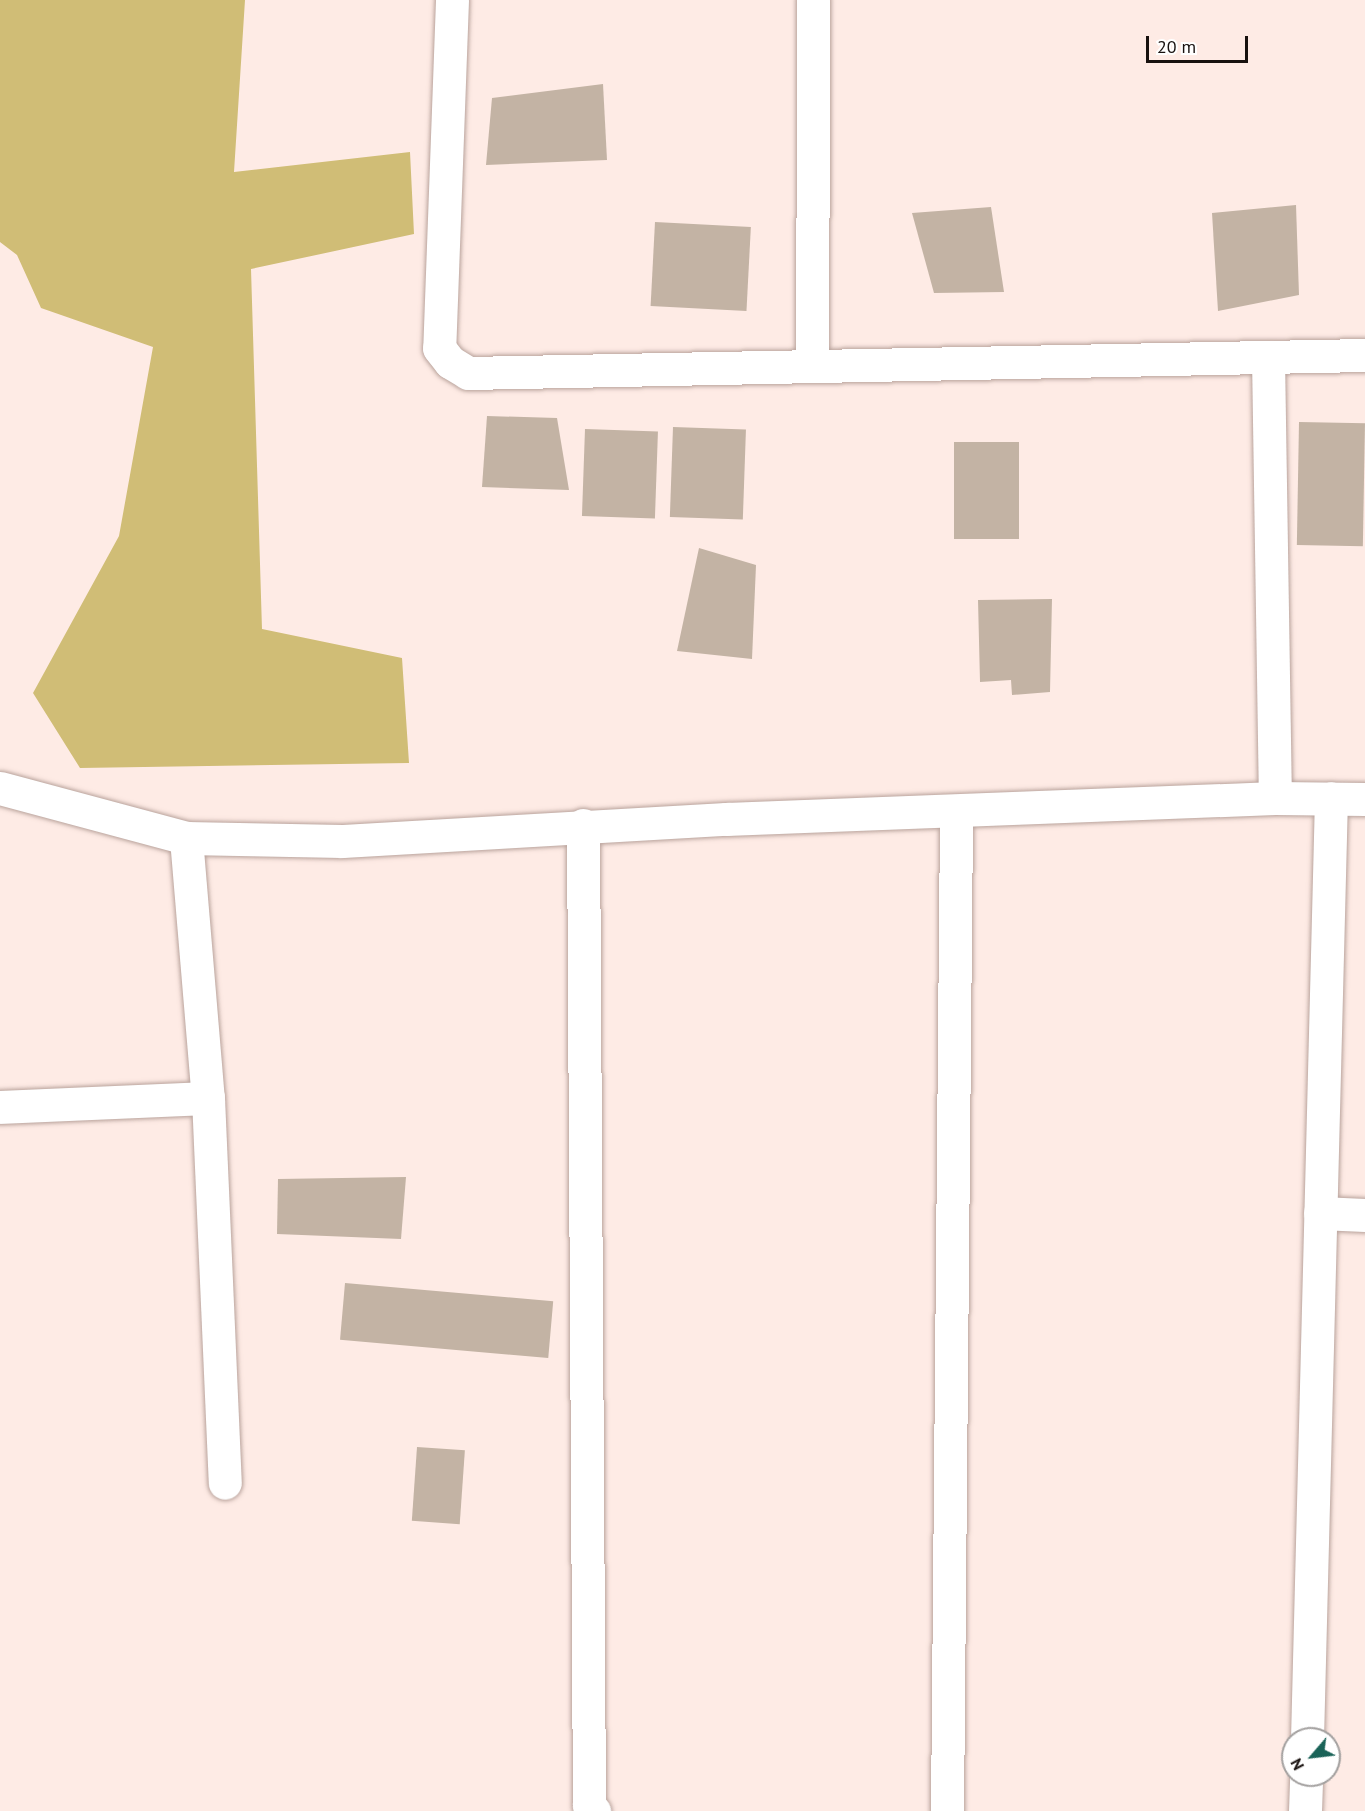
<!DOCTYPE html>
<style>
body{margin:0}
#map{position:relative;width:1365px;height:1811px;overflow:hidden;background:#feebe5;font-family:"PT Sans",sans-serif}
div>[style]{position:absolute}
[style*='--x']{left:calc(var(--x)*1px);top:calc(var(--y)*1px);width:calc(var(--w)*1px);rotate:calc(var(--a)*1deg)}
.green>*{inset:0;background:#d0bd76}
.building>*{inset:0;background:#c3b3a4;transform-origin:0 0}
.roads{filter:drop-shadow(0 0 2px #b9a39c) drop-shadow(0 0 2px #b9a39c)}
.minor>*{height:33px;margin:-16.5px;padding:0 16.5px;transform-origin:16.5px;border-radius:16.5px;background:#fff}
span{translate:-50% -50%;white-space:nowrap;text-align:center;line-height:1.15;-webkit-text-stroke:6px #fff;paint-order:stroke}
.north{position:absolute;left:1281px;top:1727px;width:60px;height:60px;box-sizing:border-box;background:#fff;border:2px solid #a3a09f;border-radius:50%;rotate:242deg;font-size:16px;font-weight:700;line-height:24px;text-align:center;color:#18110f}
.north::after{content:'';display:block;margin:auto;width:21px;height:27px;background:#1a6358;clip-path:polygon(50% 0,100% 100%,50% 72%,0 100%)}
.scale{position:absolute;left:1146px;top:36px;width:102px;height:27px;box-sizing:border-box;border:3px solid #18110f;border-top:0;padding-left:8px;font-size:18px;line-height:21px;white-space:nowrap;color:#18110f;-webkit-text-stroke:4px #fff;paint-order:stroke}
</style>
<div id="map">
<div class="green">
<i style="clip-path:polygon(0 0,245px 0,234px 172px,410px 152px,414px 234px,251px 269px,262px 629px,402px 658px,409px 763px,80px 768px,33px 693px,119px 536px,153px 347px,41px 308px,17px 255px,0 242px)"></i>
</div>
<div class="building">
<i style="clip-path:polygon(603px 84px,607px 160px,486px 165px,492px 98px)"></i>
<i style="clip-path:polygon(1296px 205px,1299px 295px,1218px 311px,1212px 213px)"></i>
<i style="clip-path:polygon(991px 207px,1004px 292px,934px 293px,912px 213px)"></i>
<i style="left:655px;top:222px;width:96px;height:84px;rotate:3deg"></i>
<i style="clip-path:polygon(487px 416px,557px 418px,569px 490px,482px 487px)"></i>
<i style="left:1299px;top:422px;width:66px;height:123px;rotate:1deg"></i>
<i style="left:673px;top:427px;width:73px;height:90px;rotate:2deg"></i>
<i style="left:585px;top:429px;width:73px;height:87px;rotate:2deg"></i>
<i style="left:954px;top:442px;width:65px;height:97px"></i>
<i style="clip-path:polygon(699px 548px,756px 565px,752px 659px,677px 651px)"></i>
<i style="clip-path:polygon(1052px 599px,1050px 692px,1012px 695px,1011px 680px,980px 682px,978px 600px)"></i>
<i style="clip-path:polygon(406px 1177px,401px 1239px,277px 1234px,278px 1179px)"></i>
<i style="left:345px;top:1283px;width:209px;height:57px;rotate:5deg"></i>
<i style="left:417px;top:1447px;width:48px;height:74px;rotate:4deg"></i>
</div>
<div class="roads">
<div class="minor">
<i style="--x:452;--y:0;--w:348;--a:92.1"></i>
<i style="--x:439;--y:348;--w:18;--a:52"></i>
<i style="--x:450;--y:362;--w:21;--a:31"></i>
<i style="--x:468;--y:373;--w:897;--a:-1.15"></i>
<i style="--x:1268;--y:357;--w:441;--a:89.1"></i>
<i style="--x:812;--y:366;--w:366;--a:-89.8"></i>
<i style="--x:0;--y:788;--w:193;--a:15"></i>
<i style="--x:186;--y:838;--w:156;--a:1.1"></i>
<i style="--x:342;--y:841;--w:385;--a:-3.3"></i>
<i style="--x:726;--y:819;--w:549;--a:-2.19"></i>
<i style="--x:1275;--y:798;--w:90;--a:0.6"></i>
<i style="--x:583;--y:825;--w:980;--a:89.65"></i>
<i style="--x:589;--y:1805;--w:8;--a:50"></i>
<i style="--x:186;--y:838;--w:261;--a:85.2"></i>
<i style="--x:208;--y:1098;--w:385;--a:87.5"></i>
<i style="--x:0;--y:1107;--w:208;--a:-2.5"></i>
<i style="--x:1320;--y:1213;--w:45;--a:2.5"></i>
<i style="--x:1307;--y:1739;--w:941;--a:-88.54"></i>
<i style="--x:947;--y:1811;--w:1000;--a:-89.48"></i>
<i style="--x:1305;--y:1811;--w:36;--a:-88"></i>
</div>
</div>
<div class="north">N</div>
<div class="scale">20 m</div>
</div>
